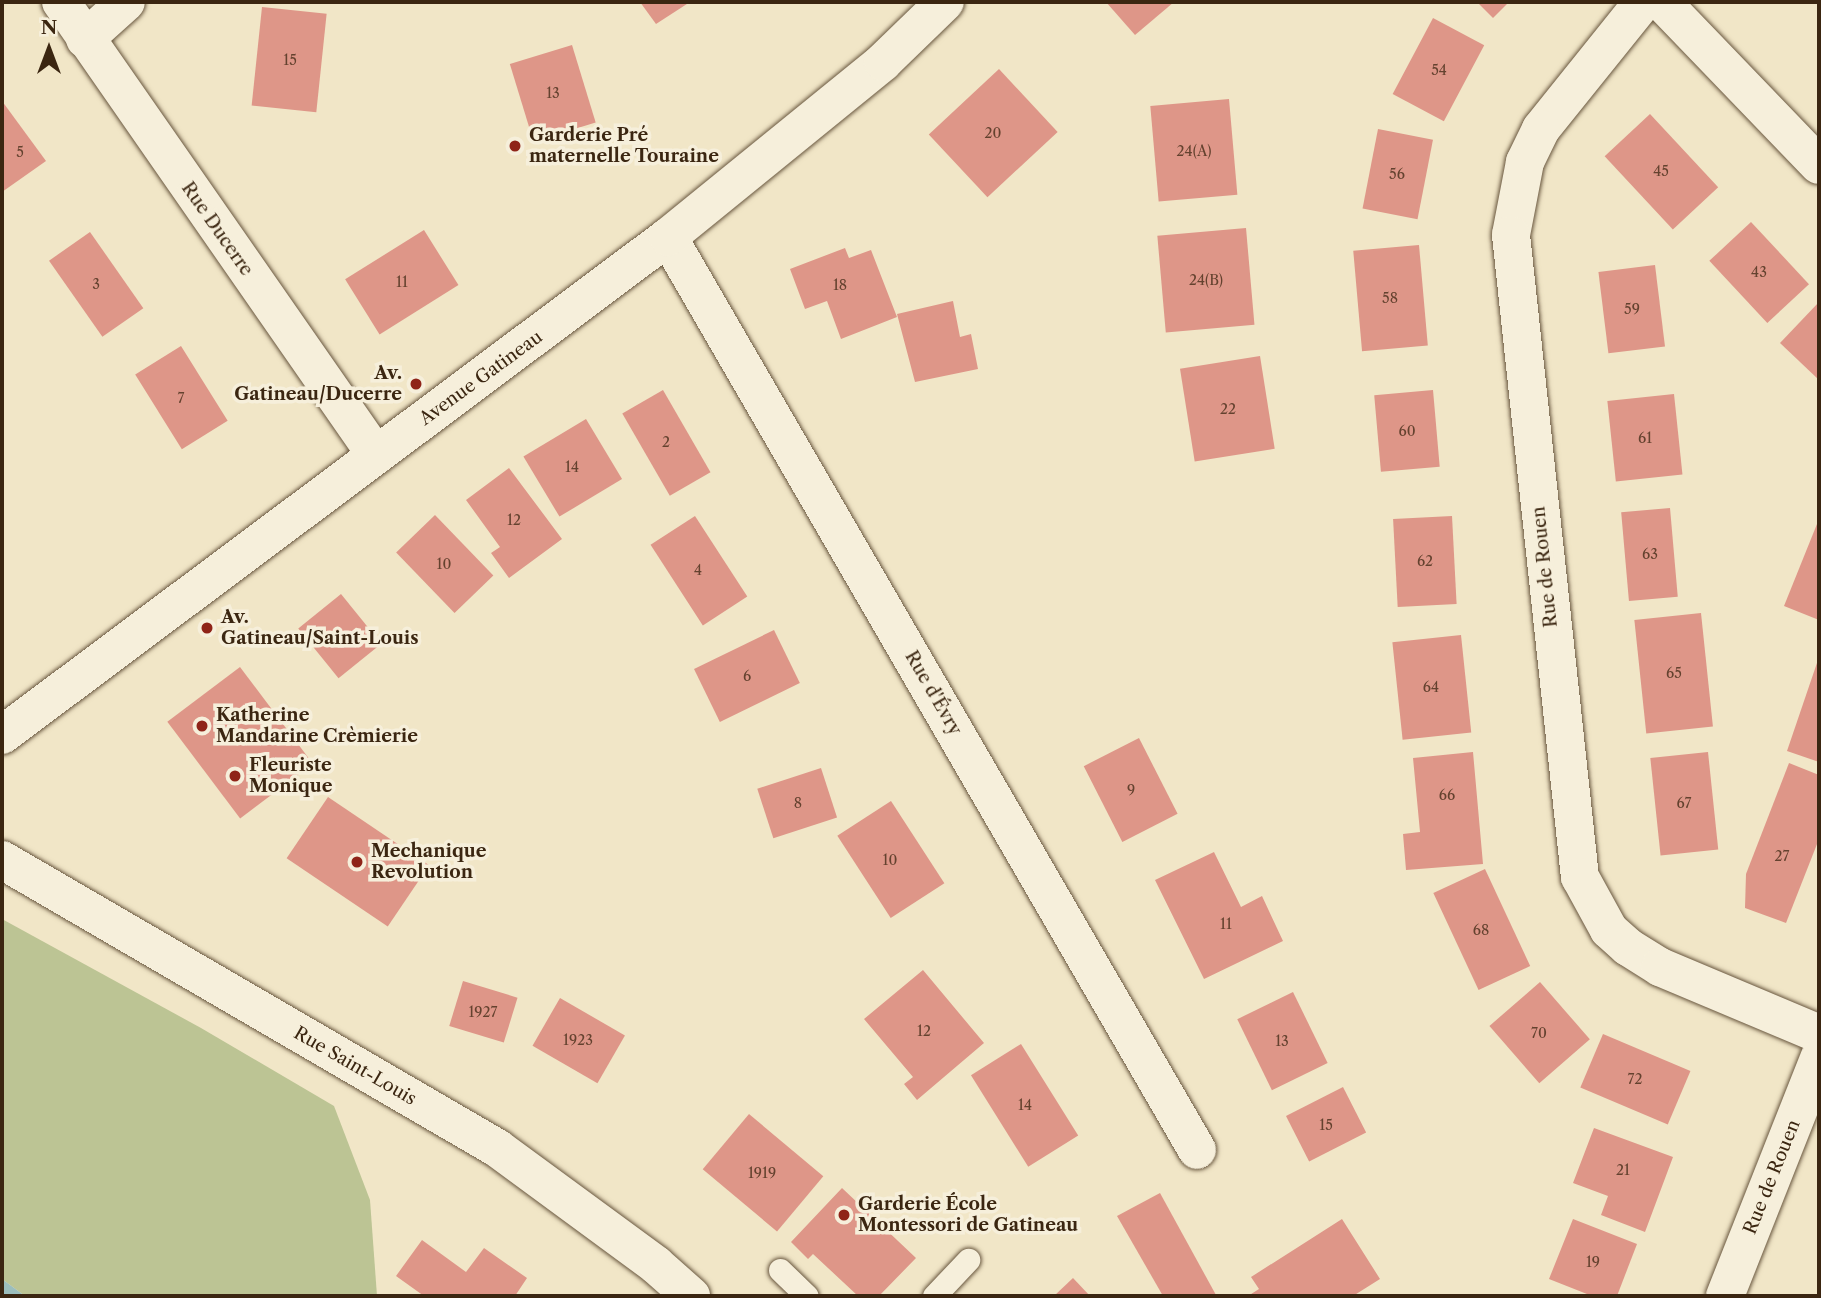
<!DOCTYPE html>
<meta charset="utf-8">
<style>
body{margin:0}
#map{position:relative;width:1821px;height:1298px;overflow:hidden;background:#f1e6c7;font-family:"Libre Caslon Text",serif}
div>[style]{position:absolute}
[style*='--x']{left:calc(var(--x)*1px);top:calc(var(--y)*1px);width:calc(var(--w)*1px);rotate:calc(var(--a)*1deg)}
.green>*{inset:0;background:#bcc494}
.water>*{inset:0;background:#9cbebc}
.building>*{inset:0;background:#de9688;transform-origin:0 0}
.roads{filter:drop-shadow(0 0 2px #68563e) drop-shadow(0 0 2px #68563e)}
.service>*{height:23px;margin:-11.5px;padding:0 11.5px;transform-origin:11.5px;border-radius:11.5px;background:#f6efdb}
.minor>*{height:38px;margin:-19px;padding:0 19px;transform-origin:19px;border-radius:19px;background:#f6efdb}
.tertiary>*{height:38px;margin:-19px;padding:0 19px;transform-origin:19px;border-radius:19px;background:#f6efdb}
.secondary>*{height:38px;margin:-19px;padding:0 19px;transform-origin:19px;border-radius:19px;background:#f6efdb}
.dots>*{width:19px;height:19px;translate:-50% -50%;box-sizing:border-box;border:4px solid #f6efdb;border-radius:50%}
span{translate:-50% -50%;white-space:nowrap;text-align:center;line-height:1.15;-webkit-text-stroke:7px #f6efdb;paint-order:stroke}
.number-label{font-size:14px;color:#64422f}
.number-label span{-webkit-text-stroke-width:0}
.poi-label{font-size:18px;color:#3b2611;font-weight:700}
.left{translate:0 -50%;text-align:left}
.right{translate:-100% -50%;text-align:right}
.street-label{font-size:18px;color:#3b2611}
.frame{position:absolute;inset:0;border:4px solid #3b2611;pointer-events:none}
.north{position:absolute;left:14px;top:14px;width:70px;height:70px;-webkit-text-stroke:5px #f6efdb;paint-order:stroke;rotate:0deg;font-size:19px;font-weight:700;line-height:28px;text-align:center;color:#3b2611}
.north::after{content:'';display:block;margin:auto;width:24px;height:32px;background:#3b2611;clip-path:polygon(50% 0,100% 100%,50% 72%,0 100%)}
</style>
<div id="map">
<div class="green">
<i style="clip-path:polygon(2px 919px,201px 1028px,334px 1106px,370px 1200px,377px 1296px,25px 1296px,2px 1279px)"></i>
</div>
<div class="water">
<i style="clip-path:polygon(2px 1279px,25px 1296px,2px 1296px)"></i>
</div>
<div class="building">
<i style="clip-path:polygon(640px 2px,690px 2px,656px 24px)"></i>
<i style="clip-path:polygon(1106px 2px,1174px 2px,1135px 35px)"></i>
<i style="clip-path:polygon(1477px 2px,1509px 2px,1493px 18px)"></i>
<i style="left:262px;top:7px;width:65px;height:99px;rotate:6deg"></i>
<i style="left:1433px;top:18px;width:58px;height:86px;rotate:28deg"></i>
<i style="left:572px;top:45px;width:81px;height:65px;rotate:73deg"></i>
<i style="left:999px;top:69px;width:86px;height:96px;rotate:47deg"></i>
<i style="left:1229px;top:99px;width:96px;height:79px;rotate:85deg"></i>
<i style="clip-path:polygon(2px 101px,46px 161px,2px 192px)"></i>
<i style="left:1650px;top:114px;width:100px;height:62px;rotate:47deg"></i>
<i style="left:1378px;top:129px;width:56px;height:81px;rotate:11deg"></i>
<i style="left:1751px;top:222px;width:85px;height:57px;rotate:47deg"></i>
<i style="left:1246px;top:228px;width:97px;height:89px;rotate:85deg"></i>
<i style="left:424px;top:230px;width:65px;height:93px;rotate:58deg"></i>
<i style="left:90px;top:232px;width:93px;height:50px;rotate:55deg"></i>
<i style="left:1419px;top:245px;width:101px;height:66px;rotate:85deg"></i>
<i style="clip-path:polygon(845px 248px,849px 258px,871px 250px,897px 317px,841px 339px,827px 301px,805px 309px,790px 269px)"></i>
<i style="left:1655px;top:265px;width:82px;height:57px;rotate:83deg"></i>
<i style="clip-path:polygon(953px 301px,960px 337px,971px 334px,978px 369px,915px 382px,897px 314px)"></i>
<i style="clip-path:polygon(1819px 302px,1819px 380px,1780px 343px)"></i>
<i style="left:181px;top:346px;width:88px;height:54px;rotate:58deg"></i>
<i style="left:1260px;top:356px;width:94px;height:81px;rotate:81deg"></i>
<i style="left:663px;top:390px;width:95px;height:47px;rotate:60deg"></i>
<i style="left:1433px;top:390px;width:77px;height:59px;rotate:85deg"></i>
<i style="left:1674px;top:394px;width:81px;height:67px;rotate:84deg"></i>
<i style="left:586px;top:419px;width:70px;height:73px;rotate:59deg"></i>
<i style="clip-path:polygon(509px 468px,562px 539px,509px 578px,491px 553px,500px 547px,466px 500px)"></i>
<i style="left:1670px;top:508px;width:89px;height:49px;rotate:85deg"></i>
<i style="left:435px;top:515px;width:84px;height:54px;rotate:46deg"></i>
<i style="left:695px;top:516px;width:96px;height:53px;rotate:57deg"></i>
<i style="left:1452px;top:516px;width:88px;height:59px;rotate:87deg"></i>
<i style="clip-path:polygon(1819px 519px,1819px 620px,1784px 606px)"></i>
<i style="left:341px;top:594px;width:64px;height:55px;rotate:51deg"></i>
<i style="left:1701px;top:613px;width:114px;height:67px;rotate:84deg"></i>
<i style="left:774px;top:630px;width:59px;height:89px;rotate:64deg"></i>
<i style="left:1461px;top:635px;width:98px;height:69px;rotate:84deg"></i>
<i style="clip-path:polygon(1819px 657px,1819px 762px,1787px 751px)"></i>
<i style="left:240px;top:667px;width:121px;height:91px;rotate:53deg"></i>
<i style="left:1139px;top:738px;width:85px;height:62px;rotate:63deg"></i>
<i style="clip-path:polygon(1473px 752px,1483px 864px,1406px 870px,1403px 834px,1420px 832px,1413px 758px)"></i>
<i style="left:1708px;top:752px;width:98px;height:58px;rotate:84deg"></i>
<i style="clip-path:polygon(1789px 763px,1819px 775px,1819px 839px,1786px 923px,1745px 908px,1746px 874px)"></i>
<i style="left:821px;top:768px;width:52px;height:67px;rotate:72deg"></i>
<i style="left:328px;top:797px;width:122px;height:74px;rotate:34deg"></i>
<i style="left:891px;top:801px;width:98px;height:64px;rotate:57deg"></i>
<i style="clip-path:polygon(1214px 852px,1241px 907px,1262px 896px,1283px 941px,1204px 979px,1155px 880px)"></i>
<i style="left:1485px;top:869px;width:107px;height:57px;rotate:65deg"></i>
<i style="clip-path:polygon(923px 970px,984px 1043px,917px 1100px,904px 1084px,913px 1077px,864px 1019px)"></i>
<i style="left:463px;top:981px;width:57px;height:47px;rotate:17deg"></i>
<i style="left:1540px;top:982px;width:76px;height:67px;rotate:49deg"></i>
<i style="left:1293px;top:992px;width:79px;height:62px;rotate:64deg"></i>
<i style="left:560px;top:998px;width:75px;height:55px;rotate:30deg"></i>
<i style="left:1603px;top:1034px;width:95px;height:58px;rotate:23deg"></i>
<i style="left:1021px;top:1044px;width:108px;height:59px;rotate:58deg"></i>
<i style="left:1343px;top:1087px;width:51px;height:64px;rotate:63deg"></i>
<i style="left:749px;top:1114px;width:97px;height:72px;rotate:40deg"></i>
<i style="clip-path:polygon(1594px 1128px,1673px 1157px,1645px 1232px,1601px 1215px,1608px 1196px,1573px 1183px)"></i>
<i style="clip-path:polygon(842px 1188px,916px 1258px,879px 1296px,858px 1296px,813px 1254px,808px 1259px,791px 1242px)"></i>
<i style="clip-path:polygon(1160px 1193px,1216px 1295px,1213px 1296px,1163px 1296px,1117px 1216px)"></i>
<i style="clip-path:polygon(1342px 1219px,1380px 1279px,1353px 1296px,1248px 1296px,1259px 1289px,1251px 1277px)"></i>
<i style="clip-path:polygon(1573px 1219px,1637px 1244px,1617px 1296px,1592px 1296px,1549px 1279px)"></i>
<i style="clip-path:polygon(422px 1240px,466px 1272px,484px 1248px,527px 1278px,515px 1296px,424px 1296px,396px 1276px)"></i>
<i style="clip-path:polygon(1073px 1278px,1090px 1296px,1054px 1296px)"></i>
</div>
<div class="roads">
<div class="service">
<i style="--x:780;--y:1270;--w:37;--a:44"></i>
<i style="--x:934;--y:1296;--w:50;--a:-46.6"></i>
</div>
<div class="minor">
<i style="--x:61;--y:2;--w:552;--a:55.19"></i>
<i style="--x:1643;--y:2;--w:163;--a:128.8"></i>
<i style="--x:1541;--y:129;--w:37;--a:116"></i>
<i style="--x:1525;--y:162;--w:74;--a:100.9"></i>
<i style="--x:1511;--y:235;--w:646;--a:83.87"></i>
<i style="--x:1580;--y:877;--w:60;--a:61.3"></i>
<i style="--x:1609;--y:930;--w:25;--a:42"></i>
<i style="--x:1628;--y:947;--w:38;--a:32"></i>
<i style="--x:1660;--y:967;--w:173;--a:22.8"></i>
<i style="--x:1662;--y:2;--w:226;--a:46.1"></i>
<i style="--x:85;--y:39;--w:55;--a:-42.1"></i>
<i style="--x:668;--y:237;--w:1055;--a:59.91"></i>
<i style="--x:1725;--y:1296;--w:256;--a:-68.4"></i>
</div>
<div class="tertiary">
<i style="--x:2;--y:735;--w:832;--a:-36.79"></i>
<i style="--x:668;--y:237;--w:277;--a:-39.1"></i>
<i style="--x:883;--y:62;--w:86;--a:-44.1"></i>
</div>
<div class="secondary">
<i style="--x:2;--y:860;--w:573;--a:30.19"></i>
<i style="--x:497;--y:1148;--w:197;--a:36.3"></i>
<i style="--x:656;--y:1265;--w:47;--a:41.5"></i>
</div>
</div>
<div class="dots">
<i style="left:515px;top:146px;background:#8f2418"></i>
<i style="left:416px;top:384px;background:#8f2418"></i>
<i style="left:207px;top:628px;background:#8f2418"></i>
<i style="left:202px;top:726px;background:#8f2418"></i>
<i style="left:235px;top:776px;background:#8f2418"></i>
<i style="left:357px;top:862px;background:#8f2418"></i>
<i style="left:844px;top:1215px;background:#8f2418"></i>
</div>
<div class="number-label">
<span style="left:290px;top:60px">15</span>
<span style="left:1439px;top:70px">54</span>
<span style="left:553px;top:93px">13</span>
<span style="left:993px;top:133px">20</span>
<span style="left:1194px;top:151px">24(A)</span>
<span style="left:20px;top:152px">5</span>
<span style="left:1661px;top:171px">45</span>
<span style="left:1397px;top:174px">56</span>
<span style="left:1759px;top:272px">43</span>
<span style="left:1206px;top:280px">24(B)</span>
<span style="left:402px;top:282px">11</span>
<span style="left:96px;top:284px">3</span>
<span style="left:840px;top:285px">18</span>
<span style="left:1390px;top:298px">58</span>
<span style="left:1632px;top:309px">59</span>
<span style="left:181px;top:398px">7</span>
<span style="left:1228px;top:409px">22</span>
<span style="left:1407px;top:431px">60</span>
<span style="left:1645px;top:438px">61</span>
<span style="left:666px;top:442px">2</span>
<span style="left:572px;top:467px">14</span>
<span style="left:514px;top:520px">12</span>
<span style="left:1650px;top:554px">63</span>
<span style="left:1425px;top:561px">62</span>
<span style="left:444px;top:564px">10</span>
<span style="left:698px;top:570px">4</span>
<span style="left:1674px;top:673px">65</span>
<span style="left:747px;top:676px">6</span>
<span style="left:1431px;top:687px">64</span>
<span style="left:1131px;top:790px">9</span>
<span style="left:1447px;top:795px">66</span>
<span style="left:798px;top:803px">8</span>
<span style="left:1684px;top:803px">67</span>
<span style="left:1782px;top:856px">27</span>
<span style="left:890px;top:860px">10</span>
<span style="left:1226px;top:924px">11</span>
<span style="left:1481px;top:930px">68</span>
<span style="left:483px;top:1012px">1927</span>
<span style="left:924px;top:1031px">12</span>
<span style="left:1539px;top:1033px">70</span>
<span style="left:578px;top:1040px">1923</span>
<span style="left:1282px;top:1041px">13</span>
<span style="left:1635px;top:1079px">72</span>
<span style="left:1025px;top:1105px">14</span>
<span style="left:1326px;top:1125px">15</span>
<span style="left:1623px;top:1170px">21</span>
<span style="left:762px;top:1173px">1919</span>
<span style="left:1593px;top:1262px">19</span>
</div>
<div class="poi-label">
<span class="left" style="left:529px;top:146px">Garderie Pré<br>maternelle Touraine</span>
<span class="right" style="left:402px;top:384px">Av.<br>Gatineau/Ducerre</span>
<span class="left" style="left:221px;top:628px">Av.<br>Gatineau/Saint-Louis</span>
<span class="left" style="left:216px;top:726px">Katherine<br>Mandarine Crèmierie</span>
<span class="left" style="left:249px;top:776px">Fleuriste<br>Monique</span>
<span class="left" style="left:371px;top:862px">Mechanique<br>Revolution</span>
<span class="left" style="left:858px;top:1215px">Garderie École<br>Montessori de Gatineau</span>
</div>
<div class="street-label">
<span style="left:217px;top:229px;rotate:55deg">Rue Ducerre</span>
<span style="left:481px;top:378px;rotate:-36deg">Avenue Gatineau</span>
<span style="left:1545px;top:567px;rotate:-96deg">Rue de Rouen</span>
<span style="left:933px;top:693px;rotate:60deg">Rue d'Évry</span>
<span style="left:355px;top:1066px;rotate:30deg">Rue Saint-Louis</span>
<span style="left:1772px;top:1177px;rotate:-68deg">Rue de Rouen</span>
</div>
<div class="frame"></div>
<div class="north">N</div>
</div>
